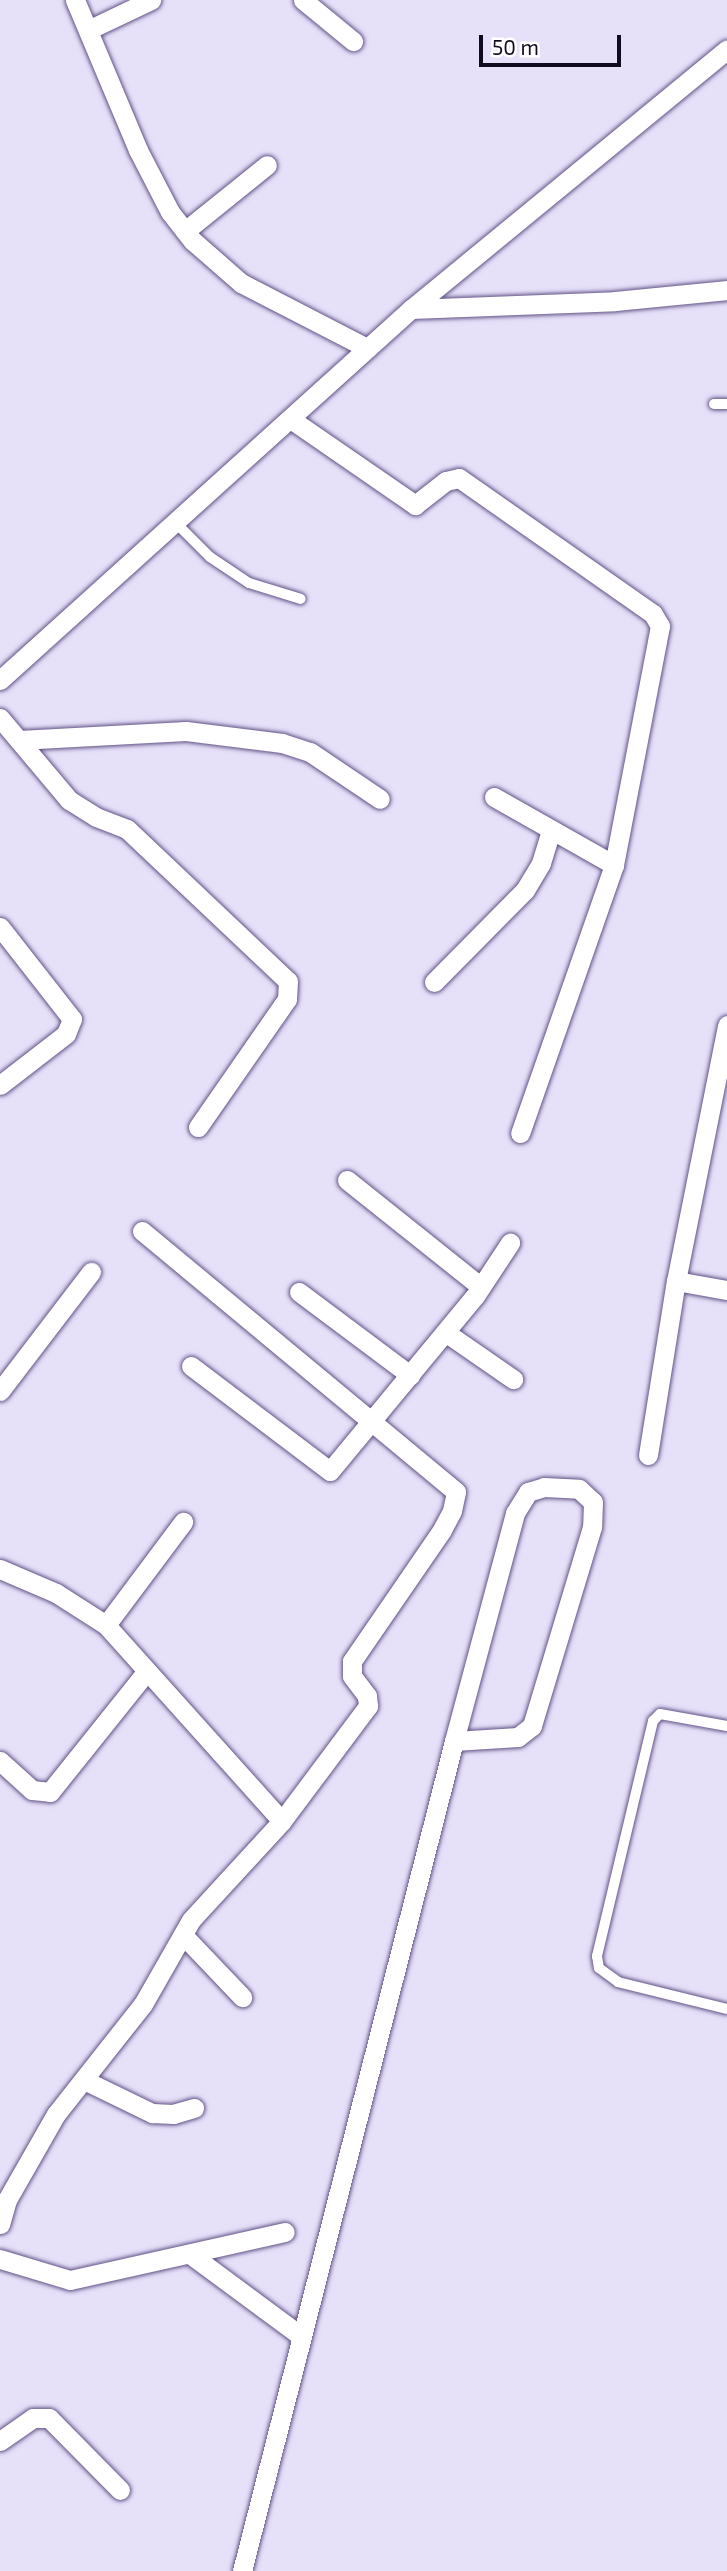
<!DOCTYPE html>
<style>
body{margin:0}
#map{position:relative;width:727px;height:2571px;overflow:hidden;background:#e6e0f9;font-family:"Exo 2",sans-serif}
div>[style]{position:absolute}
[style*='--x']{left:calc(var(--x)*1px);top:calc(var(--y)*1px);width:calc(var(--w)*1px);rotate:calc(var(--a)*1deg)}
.roads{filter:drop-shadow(0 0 2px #625286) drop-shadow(0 0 2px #625286)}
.service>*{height:10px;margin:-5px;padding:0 5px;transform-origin:5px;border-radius:5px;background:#fff}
.minor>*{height:19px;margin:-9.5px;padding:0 9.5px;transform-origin:9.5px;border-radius:9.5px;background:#fff}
span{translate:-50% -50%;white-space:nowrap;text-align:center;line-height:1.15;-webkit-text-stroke:6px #fff;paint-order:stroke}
.scale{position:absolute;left:479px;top:35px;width:142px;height:32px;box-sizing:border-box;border:4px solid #120b20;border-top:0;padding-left:9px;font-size:21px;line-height:24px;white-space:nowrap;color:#120b20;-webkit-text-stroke:5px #fff;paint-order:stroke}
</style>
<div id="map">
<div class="roads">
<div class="service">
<i style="--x:714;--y:404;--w:13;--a:0"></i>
<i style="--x:176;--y:523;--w:48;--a:45"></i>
<i style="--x:210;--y:557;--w:47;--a:33.7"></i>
<i style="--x:249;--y:583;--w:54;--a:17.1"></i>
<i style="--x:727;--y:1726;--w:68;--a:-169.8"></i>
<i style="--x:660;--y:1714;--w:10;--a:135"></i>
<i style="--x:653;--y:1721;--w:242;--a:103.4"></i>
<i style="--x:597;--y:1956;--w:12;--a:81"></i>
<i style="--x:599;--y:1968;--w:24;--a:36"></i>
<i style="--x:618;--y:1982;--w:112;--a:13.9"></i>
</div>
<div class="minor">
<i style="--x:75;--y:0;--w:163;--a:67.2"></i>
<i style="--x:138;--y:150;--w:70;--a:62.7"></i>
<i style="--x:170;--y:212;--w:37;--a:52"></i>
<i style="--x:193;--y:241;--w:64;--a:41.2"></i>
<i style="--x:241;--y:283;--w:142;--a:27.3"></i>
<i style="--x:303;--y:0;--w:65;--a:39.4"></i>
<i style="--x:88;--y:30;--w:70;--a:-25.5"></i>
<i style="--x:185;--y:231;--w:105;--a:-38.8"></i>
<i style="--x:411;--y:309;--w:204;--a:-2.2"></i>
<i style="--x:615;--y:301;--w:113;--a:-5.6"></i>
<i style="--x:292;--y:420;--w:150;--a:34.6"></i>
<i style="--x:415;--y:505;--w:39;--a:-38"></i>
<i style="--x:446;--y:481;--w:13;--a:-13"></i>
<i style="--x:459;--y:478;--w:237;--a:35"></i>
<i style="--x:653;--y:614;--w:14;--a:60"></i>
<i style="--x:660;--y:626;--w:243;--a:100.9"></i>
<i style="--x:614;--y:865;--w:284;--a:109.3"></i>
<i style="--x:0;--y:680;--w:554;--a:-42.07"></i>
<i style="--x:411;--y:309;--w:409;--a:-39.4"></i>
<i style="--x:0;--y:718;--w:107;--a:49.9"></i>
<i style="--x:69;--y:800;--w:32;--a:32"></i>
<i style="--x:96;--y:817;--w:33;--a:21"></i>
<i style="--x:127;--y:829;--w:221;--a:43.4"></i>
<i style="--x:288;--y:981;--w:18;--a:93"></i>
<i style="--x:287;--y:999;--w:156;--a:124.8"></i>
<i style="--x:19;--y:740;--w:167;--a:-3.1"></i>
<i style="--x:186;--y:731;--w:97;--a:7.1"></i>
<i style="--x:282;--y:743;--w:29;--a:18"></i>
<i style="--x:310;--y:752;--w:84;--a:33.9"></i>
<i style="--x:494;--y:797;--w:138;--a:29.5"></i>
<i style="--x:0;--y:927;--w:117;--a:52"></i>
<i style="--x:72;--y:1019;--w:16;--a:112"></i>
<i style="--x:66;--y:1034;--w:83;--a:142.3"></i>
<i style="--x:434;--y:982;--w:129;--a:-45.3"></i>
<i style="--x:525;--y:890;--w:31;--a:-59"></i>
<i style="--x:541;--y:863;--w:34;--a:-73"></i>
<i style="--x:347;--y:1180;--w:171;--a:38.6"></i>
<i style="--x:142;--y:1231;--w:408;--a:39.7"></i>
<i style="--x:456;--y:1492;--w:19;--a:102"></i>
<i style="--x:452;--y:1511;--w:21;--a:118"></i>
<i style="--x:442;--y:1530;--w:159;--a:124.5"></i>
<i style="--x:352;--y:1661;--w:15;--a:90"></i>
<i style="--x:352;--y:1676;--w:25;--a:53"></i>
<i style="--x:367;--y:1696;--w:10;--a:84"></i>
<i style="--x:368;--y:1706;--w:144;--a:126.8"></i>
<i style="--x:676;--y:1281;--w:52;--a:10"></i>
<i style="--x:299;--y:1292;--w:139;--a:36.8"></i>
<i style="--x:445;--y:1332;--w:83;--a:34.7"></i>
<i style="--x:191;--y:1366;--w:174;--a:37.1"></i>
<i style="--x:330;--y:1471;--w:227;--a:-50.4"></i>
<i style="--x:475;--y:1296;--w:64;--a:-56.6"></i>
<i style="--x:0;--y:1391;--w:150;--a:-52.6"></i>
<i style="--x:648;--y:1455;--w:176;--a:-80.9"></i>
<i style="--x:676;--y:1281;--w:261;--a:-78.7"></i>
<i style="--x:0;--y:1569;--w:61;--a:23.2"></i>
<i style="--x:56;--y:1593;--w:59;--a:32.6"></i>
<i style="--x:106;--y:1625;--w:263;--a:48.1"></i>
<i style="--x:282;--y:1821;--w:134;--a:132.6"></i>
<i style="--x:191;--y:1920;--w:97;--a:119.7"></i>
<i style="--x:143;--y:2004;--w:140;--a:128.3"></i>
<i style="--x:56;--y:2114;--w:99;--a:119.7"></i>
<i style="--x:7;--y:2200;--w:25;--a:106"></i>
<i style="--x:106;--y:1625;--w:129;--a:-53.2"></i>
<i style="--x:0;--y:1761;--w:43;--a:42.2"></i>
<i style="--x:32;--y:1790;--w:18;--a:6"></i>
<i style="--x:50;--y:1792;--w:155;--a:-51.3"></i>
<i style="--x:183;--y:1935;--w:86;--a:46.4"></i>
<i style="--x:84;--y:2080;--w:76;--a:25.9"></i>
<i style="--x:152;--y:2113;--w:21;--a:3"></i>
<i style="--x:173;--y:2114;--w:22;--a:-16"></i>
<i style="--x:190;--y:2254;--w:139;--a:36.5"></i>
<i style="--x:0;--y:2259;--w:73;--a:16.7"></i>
<i style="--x:70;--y:2280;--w:220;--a:-12.6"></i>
<i style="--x:0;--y:2441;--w:40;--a:-34.9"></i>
<i style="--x:33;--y:2418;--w:16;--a:0"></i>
<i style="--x:49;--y:2418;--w:101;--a:45.4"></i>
<i style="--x:242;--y:2571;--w:857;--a:-75.67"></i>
<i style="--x:454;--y:1741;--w:236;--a:-75"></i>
<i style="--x:515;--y:1513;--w:25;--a:-58"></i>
<i style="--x:528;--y:1492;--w:17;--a:-17"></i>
<i style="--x:544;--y:1487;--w:35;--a:3"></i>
<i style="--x:579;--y:1489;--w:19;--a:43"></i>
<i style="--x:593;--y:1502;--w:25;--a:92"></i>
<i style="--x:592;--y:1527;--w:208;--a:106.8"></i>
<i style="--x:532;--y:1726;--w:18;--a:142"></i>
<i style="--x:518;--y:1737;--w:64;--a:176.4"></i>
</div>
</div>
<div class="scale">50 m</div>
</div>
